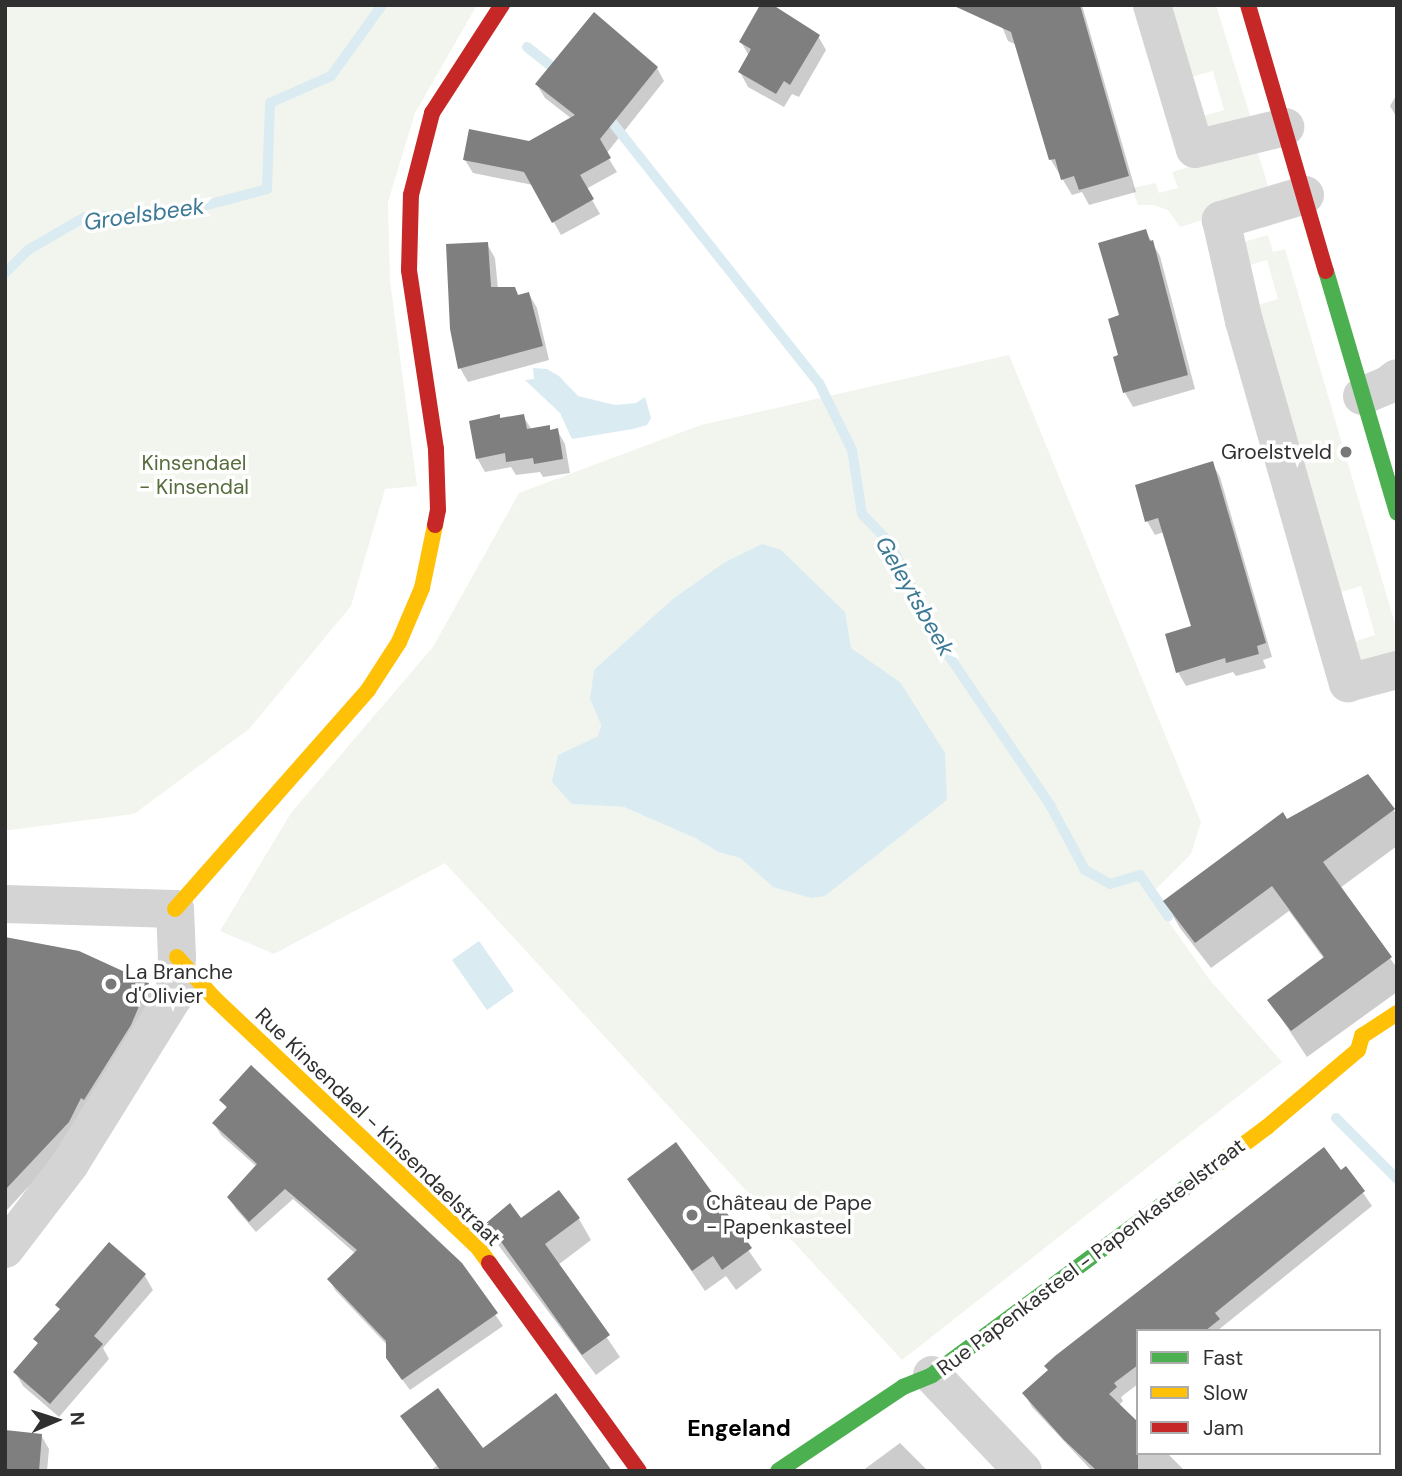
<!DOCTYPE html>
<meta charset="utf-8">
<style>
body{margin:0}
#map{position:relative;width:1402px;height:1476px;overflow:hidden;background:#fff;font-family:"DM Sans",sans-serif}
div>[style]{position:absolute}
[style*='--x']{left:calc(var(--x)*1px);top:calc(var(--y)*1px);width:calc(var(--w)*1px);rotate:calc(var(--a)*1deg)}
.green>*{inset:0;background:#f2f5ed}
.water>*{inset:0;background:#daebf2;transform-origin:0 0}
.shadow>*{inset:0;background:#0003}
.stream>*{height:10px;margin:-5px;padding:0 5px;transform-origin:5px;border-radius:5px;background:#daebf2}
.building>*{inset:0;background:#7f7f7f}
.street>*{height:38px;margin:-19px;padding:0 19px;transform-origin:19px;border-radius:19px;background:#d4d4d4}
.fast>*{height:16px;margin:-8px;padding:0 8px;transform-origin:8px;border-radius:8px;background:#4caf50}
.slow>*{height:16px;margin:-8px;padding:0 8px;transform-origin:8px;border-radius:8px;background:#ffc107}
.jam>*{height:16px;margin:-8px;padding:0 8px;transform-origin:8px;border-radius:8px;background:#c62828}
.dots>*{width:19px;height:19px;translate:-50% -50%;box-sizing:border-box;border:4px solid #fff;border-radius:50%}
span{translate:-50% -50%;white-space:nowrap;text-align:center;line-height:1.15;-webkit-text-stroke:7px #fff;paint-order:stroke}
.poi-label{font-size:21px;color:#303030}
.right{translate:-100% -50%;text-align:right}
.left{translate:0 -50%;text-align:left}
.park-label{font-size:21px;color:#576d3c}
.street-label{font-size:21px;color:#303030}
.water-label{font-size:23px;color:#3c7994;font-style:italic}
.neighbourhood-label{font-size:23px;color:#000;font-weight:700}
.frame{position:absolute;inset:0;border:7px solid #303030;pointer-events:none}
.legend{position:absolute;left:1136px;top:1329px;width:245px;height:126px;box-sizing:border-box;background:#fff;border:2px solid #acacac;margin:0;padding:9px 12px;list-style:none;font-size:21px;color:#303030}
.legend li{display:flex;align-items:center;gap:14px;height:35px}
.legend b{width:35px;border:2px solid #acacac}
.north{position:absolute;left:21px;top:1385px;width:70px;height:70px;-webkit-text-stroke:5px #fff;paint-order:stroke;rotate:87deg;font-size:19px;font-weight:700;line-height:28px;text-align:center;color:#303030}
.north::after{content:'';display:block;margin:auto;width:24px;height:32px;background:#303030;clip-path:polygon(50% 0,100% 100%,50% 72%,0 100%)}
</style>
<div id="map">
<div class="green">
<i style="clip-path:polygon(5px 5px,477px 5px,415px 113px,388px 202px,390px 281px,417px 486px,385px 489px,351px 606px,249px 729px,134px 814px,10px 830px,5px 830px)"></i>
<i style="clip-path:polygon(1160px 5px,1216px 5px,1252px 122px,1208px 134px,1203px 116px,1224px 110px,1213px 71px,1184px 79px)"></i>
<i style="clip-path:polygon(1256px 147px,1269px 189px,1203px 211px,1205px 219px,1180px 227px,1168px 210px,1153px 205px,1138px 205px,1132px 188px,1156px 183px,1159px 193px,1178px 188px,1172px 172px)"></i>
<i style="clip-path:polygon(1268px 235px,1273px 252px,1285px 249px,1397px 631px,1397px 656px,1357px 668px,1350px 643px,1375px 635px,1361px 586px,1334px 594px,1252px 307px,1278px 299px,1267px 260px,1240px 268px,1233px 245px)"></i>
<i style="clip-path:polygon(evenodd,1009px 355px,1201px 822px,1191px 854px,1150px 895px,1209px 979px,1282px 1062px,902px 1360px,445px 863px,274px 954px,220px 931px,291px 813px,433px 647px,519px 493px,701px 425px,1009px 355px,762px 544px,845px 612px,850px 648px,900px 682px,947px 800px,825px 896px,773px 887px,740px 858px,718px 852px,695px 838px,624px 807px,572px 804px,558px 755px,598px 736px,601px 725px,590px 699px,656px 615px,674px 598px,725px 562px,762px 544px)"></i>
</div>
<div class="water">
<i style="clip-path:polygon(533px 368px,547px 369px,559px 376px,578px 396px,615px 405px,636px 403px,645px 397px,651px 418px,647px 425px,633px 429px,572px 439px,560px 413px,525px 380px,534px 379px)"></i>
<i style="clip-path:polygon(762px 544px,781px 550px,845px 612px,851px 648px,900px 682px,945px 753px,947px 800px,825px 896px,811px 898px,773px 887px,740px 858px,718px 852px,695px 838px,624px 807px,572px 804px,552px 782px,558px 755px,598px 736px,601px 725px,590px 699px,594px 670px,674px 598px,725px 562px)"></i>
<i style="left:479px;top:941px;width:61px;height:33px;rotate:55deg"></i>
</div>
<div class="shadow">
<i style="clip-path:polygon(993px 5px,1082px 5px,1136px 192px,1089px 205px,1082px 192px,1072px 195px,1051px 160px,1017px 45px,1008px 41px)"></i>
<i style="clip-path:polygon(818px 36px,826px 50px,799px 97px,792px 94px,784px 107px,748px 87px,740px 72px,749px 56px,741px 42px)"></i>
<i style="clip-path:polygon(657px 68px,664px 81px,606px 154px,617px 172px,586px 189px,600px 214px,561px 235px,533px 185px,473px 173px,465px 160px,529px 142px,572px 119px,545px 98px,537px 85px)"></i>
<i style="clip-path:polygon(1397px 94px,1397px 118px,1390px 106px)"></i>
<i style="clip-path:polygon(1145px 231px,1160px 256px,1195px 389px,1133px 407px,1125px 393px,1115px 358px,1120px 357px)"></i>
<i style="clip-path:polygon(487px 244px,495px 258px,498px 289px,514px 288px,519px 297px,529px 294px,537px 308px,549px 360px,468px 382px,460px 368px)"></i>
<i style="clip-path:polygon(523px 416px,532px 430px,549px 427px,551px 431px,557px 430px,565px 444px,570px 473px,543px 477px,540px 472px,516px 475px,511px 467px,485px 472px,477px 458px,501px 420px)"></i>
<i style="clip-path:polygon(1212px 463px,1220px 477px,1272px 657px,1263px 660px,1266px 668px,1236px 676px,1233px 672px,1186px 686px,1178px 672px,1194px 627px,1164px 532px,1155px 535px,1147px 521px)"></i>
<i style="clip-path:polygon(1368px 776px,1397px 815px,1397px 846px,1340px 888px,1397px 968px,1397px 992px,1307px 1057px,1269px 1000px,1324px 959px,1289px 911px,1211px 968px,1180px 928px,1165px 902px,1287px 822px)"></i>
<i style="clip-path:polygon(148px 985px,156px 998px,76px 1136px,5px 1212px,5px 1126px)"></i>
<i style="clip-path:polygon(222px 1100px,461px 1265px,503px 1326px,410px 1390px,395px 1370px,388px 1346px,335px 1290px,329px 1279px,356px 1254px,293px 1199px,256px 1232px,236px 1209px,229px 1197px,257px 1167px,221px 1135px,214px 1123px,227px 1109px)"></i>
<i style="clip-path:polygon(676px 1145px,762px 1270px,736px 1290px,726px 1276px,705px 1291px,629px 1179px)"></i>
<i style="clip-path:polygon(1346px 1168px,1372px 1206px,1217px 1331px,1138px 1331px,1138px 1384px,1121px 1397px,1123px 1401px,1118px 1406px,1138px 1453px,1167px 1453px,1185px 1471px,1092px 1471px,1032px 1407px,1024px 1393px)"></i>
<i style="clip-path:polygon(579px 1219px,591px 1240px,558px 1265px,620px 1357px,596px 1375px,499px 1246px,487px 1225px)"></i>
<i style="clip-path:polygon(109px 1245px,145px 1276px,153px 1290px,103px 1348px,109px 1359px,59px 1417px,23px 1386px,15px 1372px,39px 1345px,35px 1340px,61px 1311px,57px 1305px)"></i>
<i style="clip-path:polygon(41px 1435px,49px 1449px,47px 1471px,5px 1471px)"></i>
<i style="clip-path:polygon(473px 1438px,482px 1450px,609px 1471px,430px 1471px)"></i>
<i style="clip-path:polygon(900px 1443px,928px 1471px,862px 1471px)"></i>
</div>
<div class="stream">
<i style="--x:527;--y:47;--w:43;--a:38.5"></i>
<i style="--x:604;--y:112;--w:346;--a:51.6"></i>
<i style="--x:819;--y:383;--w:75;--a:63.8"></i>
<i style="--x:852;--y:450;--w:65;--a:81.1"></i>
<i style="--x:862;--y:514;--w:40;--a:46"></i>
<i style="--x:890;--y:543;--w:101;--a:64.2"></i>
<i style="--x:934;--y:634;--w:207;--a:55.8"></i>
<i style="--x:1050;--y:805;--w:74;--a:61.7"></i>
<i style="--x:1085;--y:870;--w:29;--a:29"></i>
<i style="--x:1110;--y:884;--w:31;--a:-17"></i>
<i style="--x:1140;--y:875;--w:50;--a:55.7"></i>
<i style="--x:5;--y:273;--w:33;--a:-45"></i>
<i style="--x:28;--y:250;--w:66;--a:-30.1"></i>
<i style="--x:85;--y:217;--w:92;--a:-2.5"></i>
<i style="--x:177;--y:213;--w:93;--a:-14.9"></i>
<i style="--x:267;--y:189;--w:86;--a:-88"></i>
<i style="--x:270;--y:103;--w:67;--a:-23.9"></i>
<i style="--x:331;--y:76;--w:87;--a:-54.3"></i>
<i style="--x:1336;--y:1118;--w:86;--a:45"></i>
</div>
<div class="building">
<i style="clip-path:polygon(760px 5px,773px 5px,820px 35px,790px 85px,784px 81px,776px 94px,738px 72px,751px 49px,739px 42px)"></i>
<i style="clip-path:polygon(952px 5px,1080px 5px,1129px 176px,1079px 190px,1074px 176px,1061px 180px,1055px 159px,1049px 160px,1011px 32px)"></i>
<i style="clip-path:polygon(594px 12px,658px 67px,600px 139px,611px 158px,580px 175px,594px 199px,552px 223px,524px 172px,463px 160px,469px 129px,529px 141px,575px 115px,535px 84px)"></i>
<i style="clip-path:polygon(1146px 229px,1150px 241px,1153px 240px,1188px 375px,1123px 393px,1113px 357px,1118px 355px,1108px 319px,1119px 315px,1098px 243px)"></i>
<i style="clip-path:polygon(488px 242px,491px 287px,515px 287px,518px 295px,529px 292px,543px 346px,458px 369px,450px 329px,446px 244px)"></i>
<i style="clip-path:polygon(500px 414px,500px 418px,524px 414px,527px 429px,550px 425px,550px 430px,558px 428px,563px 459px,534px 464px,533px 458px,506px 462px,505px 453px,476px 459px,469px 421px)"></i>
<i style="clip-path:polygon(1213px 461px,1266px 643px,1257px 646px,1259px 654px,1226px 663px,1225px 658px,1176px 673px,1165px 634px,1191px 626px,1158px 518px,1145px 522px,1135px 485px)"></i>
<i style="clip-path:polygon(1368px 774px,1395px 809px,1323px 862px,1392px 957px,1291px 1031px,1267px 1000px,1324px 957px,1272px 886px,1195px 943px,1163px 901px,1283px 812px,1287px 819px)"></i>
<i style="clip-path:polygon(5px 937px,79px 951px,149px 983px,131px 1025px,84px 1100px,81px 1098px,69px 1122px,5px 1190px)"></i>
<i style="clip-path:polygon(251px 1065px,462px 1263px,498px 1313px,402px 1380px,386px 1358px,386px 1341px,327px 1279px,357px 1250px,285px 1189px,249px 1222px,227px 1197px,257px 1164px,212px 1123px,227px 1107px,219px 1100px)"></i>
<i style="clip-path:polygon(676px 1142px,752px 1248px,722px 1270px,713px 1256px,692px 1271px,627px 1179px)"></i>
<i style="clip-path:polygon(1324px 1147px,1341px 1170px,1346px 1166px,1365px 1191px,1215px 1313px,1220px 1319px,1205px 1331px,1138px 1331px,1138px 1365px,1114px 1383px,1117px 1387px,1109px 1394px,1138px 1422px,1138px 1471px,1097px 1471px,1064px 1440px,1022px 1393px,1048px 1370px,1044px 1366px,1055px 1356px)"></i>
<i style="clip-path:polygon(559px 1190px,580px 1218px,545px 1244px,610px 1335px,582px 1355px,497px 1236px,485px 1224px,510px 1203px,521px 1218px)"></i>
<i style="clip-path:polygon(109px 1242px,146px 1274px,94px 1336px,103px 1344px,50px 1404px,13px 1372px,38px 1343px,33px 1339px,60px 1309px,55px 1305px)"></i>
<i style="clip-path:polygon(438px 1388px,483px 1448px,556px 1393px,612px 1471px,441px 1471px,400px 1416px)"></i>
<i style="clip-path:polygon(5px 1430px,42px 1434px,39px 1471px,5px 1471px)"></i>
</div>
<div class="street">
<i style="--x:1152;--y:5;--w:150;--a:73.4"></i>
<i style="--x:1195;--y:149;--w:93;--a:-13.7"></i>
<i style="--x:1305;--y:195;--w:88;--a:163.4"></i>
<i style="--x:1221;--y:220;--w:104;--a:77.2"></i>
<i style="--x:1244;--y:321;--w:377;--a:74"></i>
<i style="--x:1348;--y:683;--w:51;--a:-14.9"></i>
<i style="--x:1362;--y:396;--w:28;--a:-23"></i>
<i style="--x:1388;--y:385;--w:11;--a:-38"></i>
<i style="--x:5;--y:904;--w:170;--a:1.7"></i>
<i style="--x:175;--y:909;--w:48;--a:87.6"></i>
<i style="--x:177;--y:957;--w:39;--a:94"></i>
<i style="--x:174;--y:996;--w:198;--a:121.8"></i>
<i style="--x:70;--y:1164;--w:107;--a:127.4"></i>
<i style="--x:932;--y:1375;--w:132;--a:46.5"></i>
</div>
<div class="fast">
<i style="--x:1326;--y:271;--w:252;--a:73.6"></i>
<i style="--x:778;--y:1471;--w:151;--a:-33.9"></i>
<i style="--x:903;--y:1387;--w:31;--a:-22"></i>
<i style="--x:932;--y:1375;--w:358;--a:-36.5"></i>
</div>
<div class="slow">
<i style="--x:175;--y:909;--w:292;--a:-48.6"></i>
<i style="--x:368;--y:690;--w:57;--a:-57.1"></i>
<i style="--x:399;--y:642;--w:59;--a:-66.9"></i>
<i style="--x:422;--y:588;--w:64;--a:-78.3"></i>
<i style="--x:177;--y:957;--w:55;--a:47.9"></i>
<i style="--x:214;--y:998;--w:365;--a:43.4"></i>
<i style="--x:479;--y:1249;--w:17;--a:54"></i>
<i style="--x:1220;--y:1162;--w:59;--a:-36.7"></i>
<i style="--x:1267;--y:1127;--w:119;--a:-40.2"></i>
<i style="--x:1358;--y:1050;--w:15;--a:-74"></i>
<i style="--x:1362;--y:1036;--w:42;--a:-33.3"></i>
</div>
<div class="jam">
<i style="--x:1248;--y:5;--w:277;--a:73.7"></i>
<i style="--x:435;--y:525;--w:15;--a:-79"></i>
<i style="--x:438;--y:510;--w:61;--a:-91.9"></i>
<i style="--x:436;--y:449;--w:181;--a:-98.6"></i>
<i style="--x:409;--y:270;--w:75;--a:-88.5"></i>
<i style="--x:411;--y:195;--w:85;--a:-75.6"></i>
<i style="--x:432;--y:113;--w:129;--a:-57.1"></i>
<i style="--x:489;--y:1263;--w:256;--a:54.2"></i>
</div>
<div class="dots">
<i style="left:1346px;top:452px;background:#787878"></i>
<i style="left:111px;top:984px;background:#787878"></i>
<i style="left:692px;top:1215px;background:#787878"></i>
</div>
<div class="poi-label">
<span class="right" style="left:1332px;top:452px">Groelstveld</span>
<span class="left" style="left:125px;top:984px">La Branche<br>d'Olivier</span>
<span class="left" style="left:706px;top:1215px">Château de Pape<br>- Papenkasteel</span>
</div>
<div class="park-label">
<span style="left:194px;top:475px">Kinsendael<br>- Kinsendal</span>
</div>
<div class="street-label">
<span style="left:378px;top:1127px;rotate:44deg">Rue Kinsendael - Kinsendaelstraat</span>
<span style="left:1091px;top:1257px;rotate:-37deg">Rue Papenkasteel - Papenkasteelstraat</span>
</div>
<div class="water-label">
<span style="left:144px;top:214px;rotate:-8deg">Groelsbeek</span>
<span style="left:915px;top:596px;rotate:60deg">Geleytsbeek</span>
</div>
<div class="neighbourhood-label">
<span style="left:739px;top:1428px">Engeland</span>
</div>
<div class="frame"></div>
<ul class="legend">
<li><b style="height:9px;background:#4caf50"></b>Fast</li>
<li><b style="height:9px;background:#ffc107"></b>Slow</li>
<li><b style="height:9px;background:#c62828"></b>Jam</li>
</ul>
<div class="north">N</div>
</div>
